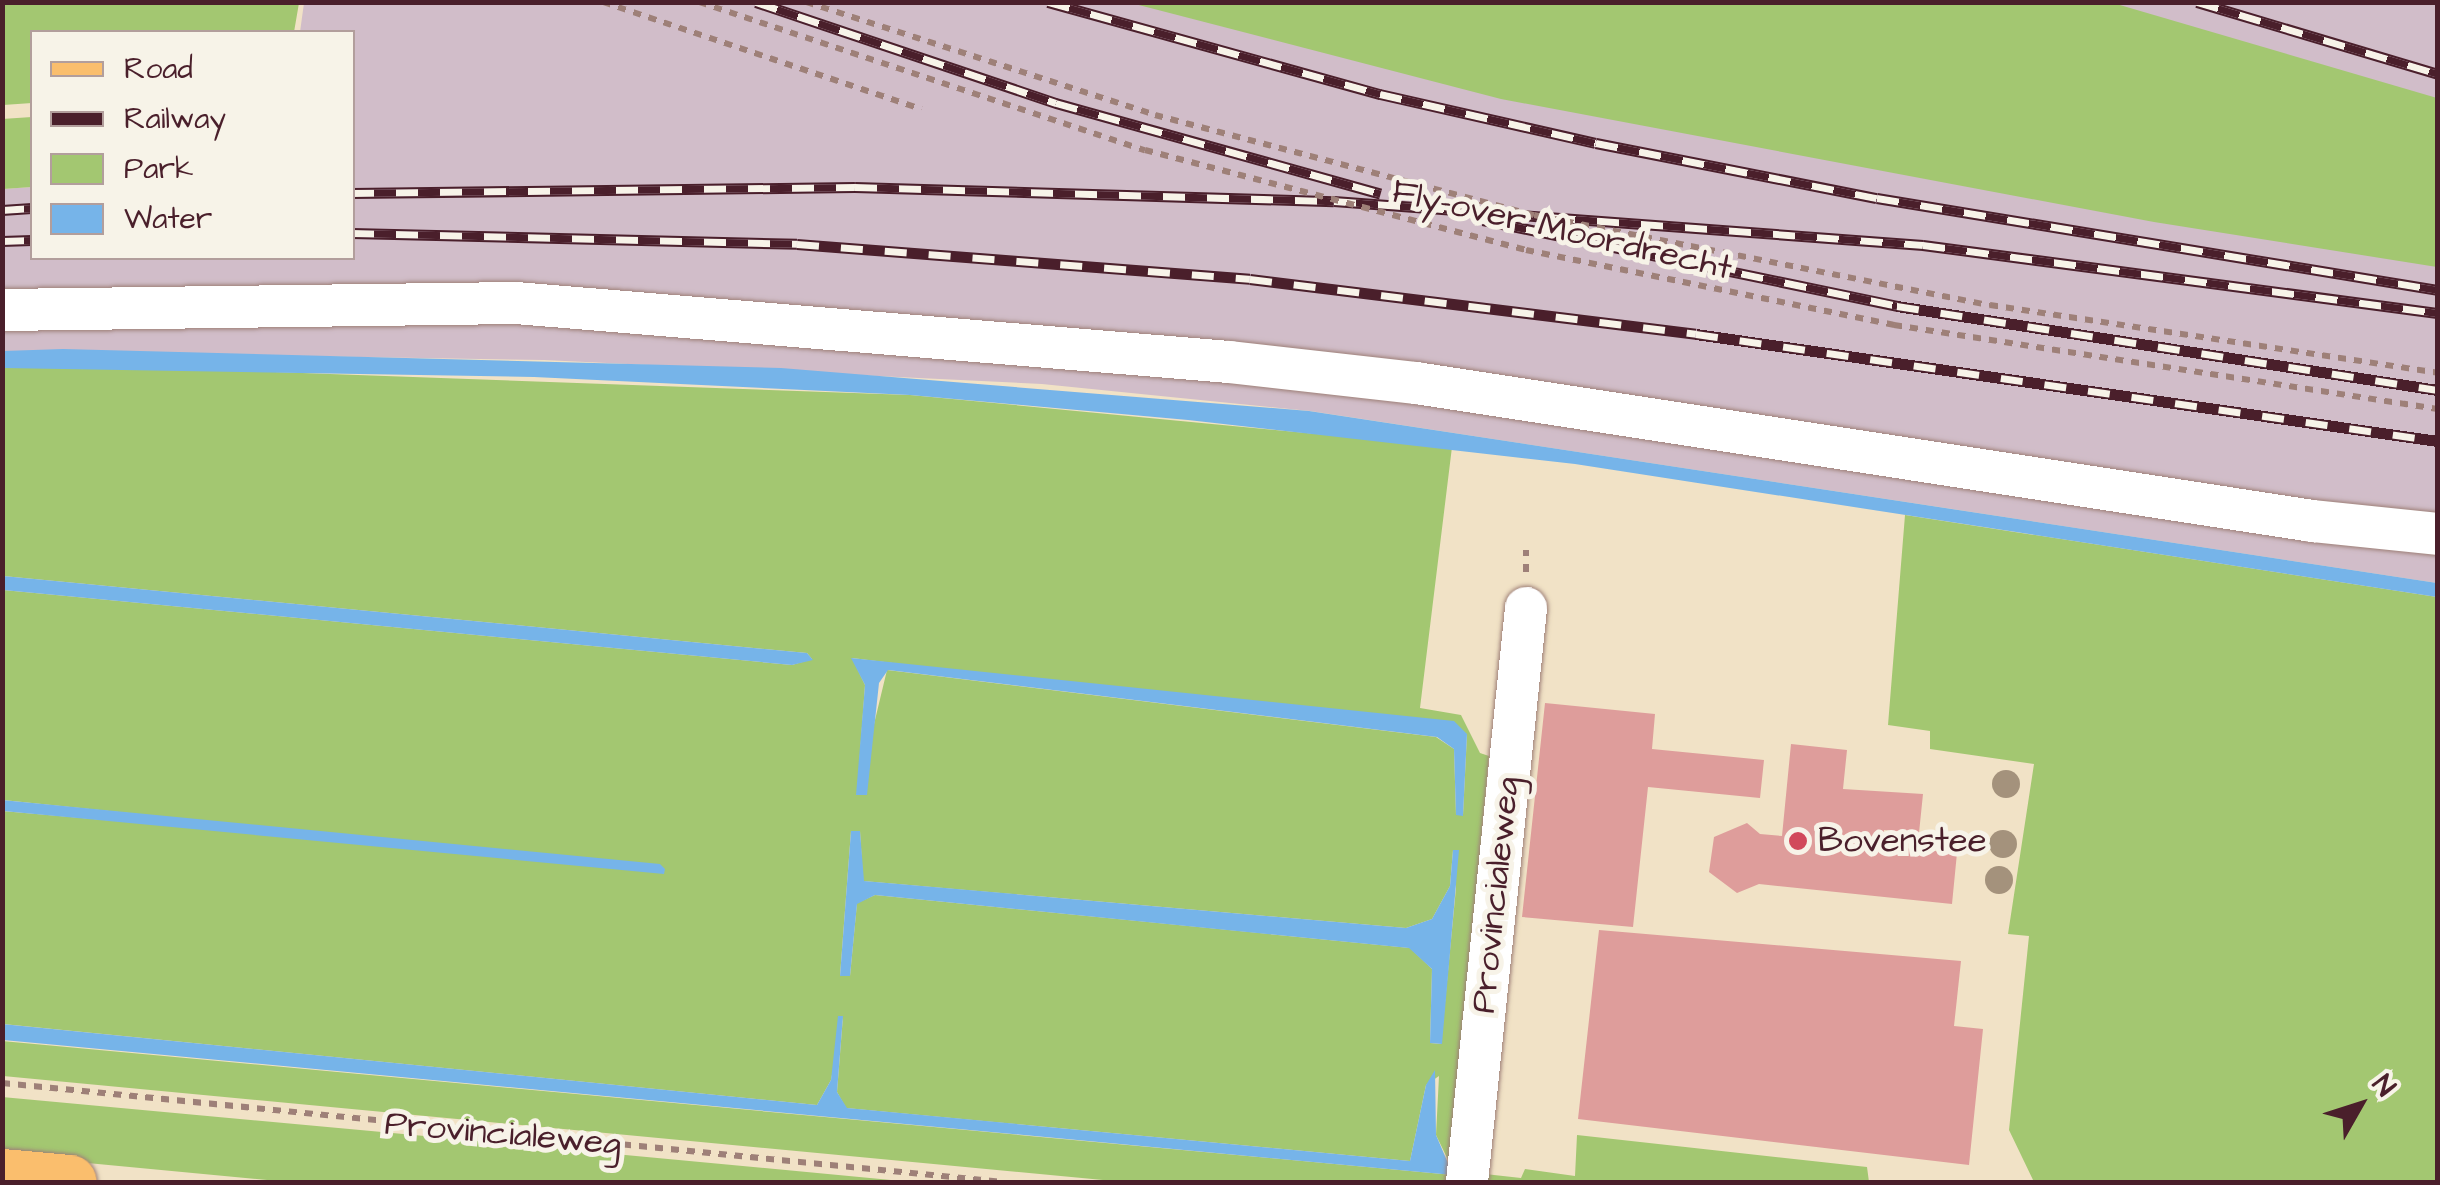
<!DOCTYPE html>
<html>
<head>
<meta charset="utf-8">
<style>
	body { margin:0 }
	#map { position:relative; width:2440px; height:1185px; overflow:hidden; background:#f1e2c6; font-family:"Architects Daughter",sans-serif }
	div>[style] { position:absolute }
	.industrial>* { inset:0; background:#d1bdc9 }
	.green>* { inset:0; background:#a3c771 }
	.water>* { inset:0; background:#76b4e9 }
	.building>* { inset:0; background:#de9d9b }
	.path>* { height:6px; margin-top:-3px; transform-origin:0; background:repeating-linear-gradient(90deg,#9e8078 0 8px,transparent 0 16px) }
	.roads { filter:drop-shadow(0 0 2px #9e8078) drop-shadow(0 0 2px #9e8078) }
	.minor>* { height:42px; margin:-21px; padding:0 21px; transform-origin:21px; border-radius:21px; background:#fff }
	.major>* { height:55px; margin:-27.5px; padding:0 27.5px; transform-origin:27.5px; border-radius:27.5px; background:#fabe6d }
	.rail>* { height:11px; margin-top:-5.5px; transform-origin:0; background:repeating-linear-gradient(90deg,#f7f3e8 0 22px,#4a1f2b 0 44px); box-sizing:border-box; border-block:2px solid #4a1f2b }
	.path-bridge>* { height:6px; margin-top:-3px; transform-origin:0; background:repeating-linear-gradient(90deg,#9e8078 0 8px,transparent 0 16px) }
	.trees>* { width:28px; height:28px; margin:-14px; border-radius:50%; background:#a4927c }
	.dots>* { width:28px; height:28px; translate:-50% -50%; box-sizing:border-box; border:5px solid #f7f3e8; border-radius:50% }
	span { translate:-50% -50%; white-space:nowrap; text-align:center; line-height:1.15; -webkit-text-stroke:10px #f7f3e8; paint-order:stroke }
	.street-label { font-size:35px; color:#4a1f2b }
	.poi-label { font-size:35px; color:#4a1f2b }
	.left { translate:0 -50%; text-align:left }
	.frame { position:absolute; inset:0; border:5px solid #4a1f2b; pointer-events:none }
	.legend { position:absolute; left:30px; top:30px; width:325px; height:230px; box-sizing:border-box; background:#f7f3e8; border:2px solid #b29e9c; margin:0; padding:12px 18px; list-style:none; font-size:30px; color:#4a1f2b }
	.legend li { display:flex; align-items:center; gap:20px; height:50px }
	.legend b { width:50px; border:2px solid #b29e9c }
	.north { position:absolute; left:2310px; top:1055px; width:100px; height:100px; -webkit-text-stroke:8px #f7f3e8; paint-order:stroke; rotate:51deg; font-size:28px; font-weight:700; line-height:40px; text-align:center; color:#4a1f2b }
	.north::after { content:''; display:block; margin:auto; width:35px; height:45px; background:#4a1f2b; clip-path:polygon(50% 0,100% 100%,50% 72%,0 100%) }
</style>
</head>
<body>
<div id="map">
	<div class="industrial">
		<i style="clip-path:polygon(304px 3px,2437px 3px,2437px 583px,1310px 411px,1042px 384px,544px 360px,3px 351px,3px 189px,32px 187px,32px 258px,352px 258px,352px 32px,300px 32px)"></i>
	</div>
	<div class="green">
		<i style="clip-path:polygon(3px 3px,299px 3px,294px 32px,32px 32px,32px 103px,3px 105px)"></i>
		<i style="clip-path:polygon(1131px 3px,2113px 3px,2437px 98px,2437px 267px,2154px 222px,1501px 99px)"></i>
		<i style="clip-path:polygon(32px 117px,32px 187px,3px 189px,2px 119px)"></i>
		<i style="clip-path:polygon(evenodd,139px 367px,910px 395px,1452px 447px,1420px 708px,1461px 715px,1480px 753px,1489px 756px,1451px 1166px,1436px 1135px,1439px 1076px,1426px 1085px,1410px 1161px,846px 1108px,837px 1092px,843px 1016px,831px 1080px,817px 1105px,3px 1024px,2px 811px,665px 869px,3px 800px,3px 590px,792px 665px,812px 659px,807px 653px,3px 576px,3px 368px,139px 367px,852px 658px,1467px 734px,1463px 815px,1456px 815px,1454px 749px,1436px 737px,887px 670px,857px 795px,865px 685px,852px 658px,139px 367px,851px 831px,860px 831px,863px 881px,1406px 928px,1432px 919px,1450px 886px,1453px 850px,1456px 888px,1441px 1044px,1430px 1043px,1432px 969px,1410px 948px,875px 895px,857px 903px,850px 976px,840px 976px,851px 831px)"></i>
		<i style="clip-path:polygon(1905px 515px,2437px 597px,2437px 1182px,2034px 1182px,2009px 1130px,2029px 936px,2008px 934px,2034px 764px,1930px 749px,1930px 731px,1888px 725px)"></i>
		<i style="clip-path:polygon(2px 1041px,1453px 1175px,1452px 1182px,1124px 1182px,3px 1076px)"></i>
		<i style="clip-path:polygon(2px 1097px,371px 1131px,912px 1182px,288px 1182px,3px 1155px)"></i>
		<i style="clip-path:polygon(1577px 1135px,1867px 1167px,1869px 1182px,1475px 1182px,1476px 1173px,1521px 1178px,1525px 1169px,1575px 1176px)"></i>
	</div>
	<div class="water">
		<i style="clip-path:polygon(63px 349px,781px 368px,1309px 411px,2437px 583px,2437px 597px,1575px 464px,1188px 420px,910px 395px,534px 377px,3px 368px,3px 351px)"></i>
		<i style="clip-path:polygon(3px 576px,807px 653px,813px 660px,792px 665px,3px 590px)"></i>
		<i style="clip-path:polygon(851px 658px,1454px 721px,1467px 734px,1463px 816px,1456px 815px,1454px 749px,1437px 737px,888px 670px,879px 683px,867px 795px,856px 795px,865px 685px)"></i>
		<i style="clip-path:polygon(2px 800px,660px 864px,665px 869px,664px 874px,3px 811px)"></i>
		<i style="clip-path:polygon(851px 831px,860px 831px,864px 881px,1406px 928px,1432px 919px,1450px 886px,1453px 850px,1459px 850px,1442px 1044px,1430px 1043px,1432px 969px,1409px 948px,875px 895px,857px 904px,850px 976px,840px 976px)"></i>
		<i style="clip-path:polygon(838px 1016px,843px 1016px,837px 1092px,847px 1108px,1410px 1161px,1426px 1085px,1435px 1070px,1436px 1135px,1453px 1175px,3px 1040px,2px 1024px,817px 1105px,831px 1080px)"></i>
	</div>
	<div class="building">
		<i style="clip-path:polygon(1545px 703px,1655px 714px,1652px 749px,1764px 760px,1760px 798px,1648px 787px,1633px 927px,1522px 917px)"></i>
		<i style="clip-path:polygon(1791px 744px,1847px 750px,1843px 789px,1923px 794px,1919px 833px,1884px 830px,1882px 846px,1957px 853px,1952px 904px,1759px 884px,1737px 893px,1709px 872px,1714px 837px,1747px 823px,1760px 834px,1782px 836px)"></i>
		<i style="clip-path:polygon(1599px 930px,1961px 961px,1954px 1026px,1983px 1029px,1969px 1165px,1578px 1119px)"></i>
	</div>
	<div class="path">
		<i style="left:603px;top:2px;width:336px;rotate:18.6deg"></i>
		<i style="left:1526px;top:572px;width:22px;rotate:-90deg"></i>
		<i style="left:2px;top:1083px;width:1006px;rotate:5.65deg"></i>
	</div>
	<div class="roads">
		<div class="minor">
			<i style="left:2px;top:310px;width:514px;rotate:-0.78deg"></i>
			<i style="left:516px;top:303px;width:715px;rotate:4.73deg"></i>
			<i style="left:1229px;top:362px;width:188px;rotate:6.4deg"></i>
			<i style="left:1416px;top:383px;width:908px;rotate:8.75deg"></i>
			<i style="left:2313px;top:521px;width:126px;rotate:5.9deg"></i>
			<i style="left:1467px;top:1182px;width:577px;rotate:-84.13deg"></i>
		</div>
		<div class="major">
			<i style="left:2px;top:1176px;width:67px;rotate:5.1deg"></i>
		</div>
	</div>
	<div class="rail">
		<i style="left:756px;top:2px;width:317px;rotate:18.6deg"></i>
		<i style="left:1056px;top:103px;width:337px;rotate:15.6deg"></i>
		<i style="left:1048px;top:2px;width:345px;rotate:15.5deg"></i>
		<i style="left:1380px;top:94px;width:221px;rotate:12.8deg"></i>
		<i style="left:1596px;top:143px;width:286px;rotate:11.1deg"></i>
		<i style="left:1877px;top:198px;width:568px;rotate:9.31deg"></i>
		<i style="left:2197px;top:2px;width:252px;rotate:16.6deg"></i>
		<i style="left:352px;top:193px;width:503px;rotate:-0.68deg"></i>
		<i style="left:855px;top:187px;width:479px;rotate:1.7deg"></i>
		<i style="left:1334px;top:201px;width:591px;rotate:4.27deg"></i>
		<i style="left:1923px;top:245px;width:519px;rotate:7.52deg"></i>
		<i style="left:2px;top:210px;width:30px;rotate:-4deg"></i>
		<i style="left:1483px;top:220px;width:423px;rotate:11.7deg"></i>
		<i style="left:1897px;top:306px;width:547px;rotate:8.83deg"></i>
		<i style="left:352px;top:233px;width:445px;rotate:1.4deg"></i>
		<i style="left:797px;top:244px;width:454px;rotate:4.4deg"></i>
		<i style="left:1250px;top:279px;width:449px;rotate:7deg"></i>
		<i style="left:1696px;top:334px;width:750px;rotate:8.21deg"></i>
		<i style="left:2px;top:241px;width:30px;rotate:-2deg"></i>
	</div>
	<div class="path-bridge">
		<i style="left:699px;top:2px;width:470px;rotate:18.4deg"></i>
		<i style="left:1145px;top:150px;width:394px;rotate:14.7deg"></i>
		<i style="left:1526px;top:250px;width:376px;rotate:11.5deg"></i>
		<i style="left:1894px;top:325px;width:550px;rotate:8.78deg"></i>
		<i style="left:806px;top:2px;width:367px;rotate:17.9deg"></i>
		<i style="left:1155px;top:115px;width:392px;rotate:14.8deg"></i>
		<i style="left:1534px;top:215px;width:465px;rotate:11.2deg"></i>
		<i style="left:1990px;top:305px;width:453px;rotate:8.6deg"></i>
	</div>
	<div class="trees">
		<i style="left:2006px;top:784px"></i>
		<i style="left:2003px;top:844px"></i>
		<i style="left:1999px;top:880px"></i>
	</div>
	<div class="dots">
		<i style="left:1798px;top:841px;background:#d1495b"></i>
	</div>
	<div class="street-label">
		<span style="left:1562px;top:230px;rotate:13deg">Fly-over Moordrecht</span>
		<span style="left:1496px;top:895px;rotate:-84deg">Provincialeweg</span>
		<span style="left:503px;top:1134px;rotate:5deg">Provincialeweg</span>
	</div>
	<div class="poi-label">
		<span class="left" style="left:1818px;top:841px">Bovenstee</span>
	</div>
	<div class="frame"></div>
	<ul class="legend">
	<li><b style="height:12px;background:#fabe6d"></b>Road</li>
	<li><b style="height:12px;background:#4a1f2b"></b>Railway</li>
	<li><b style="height:28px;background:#a3c771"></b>Park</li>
	<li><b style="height:28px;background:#76b4e9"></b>Water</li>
	</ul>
	<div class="north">N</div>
</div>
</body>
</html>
